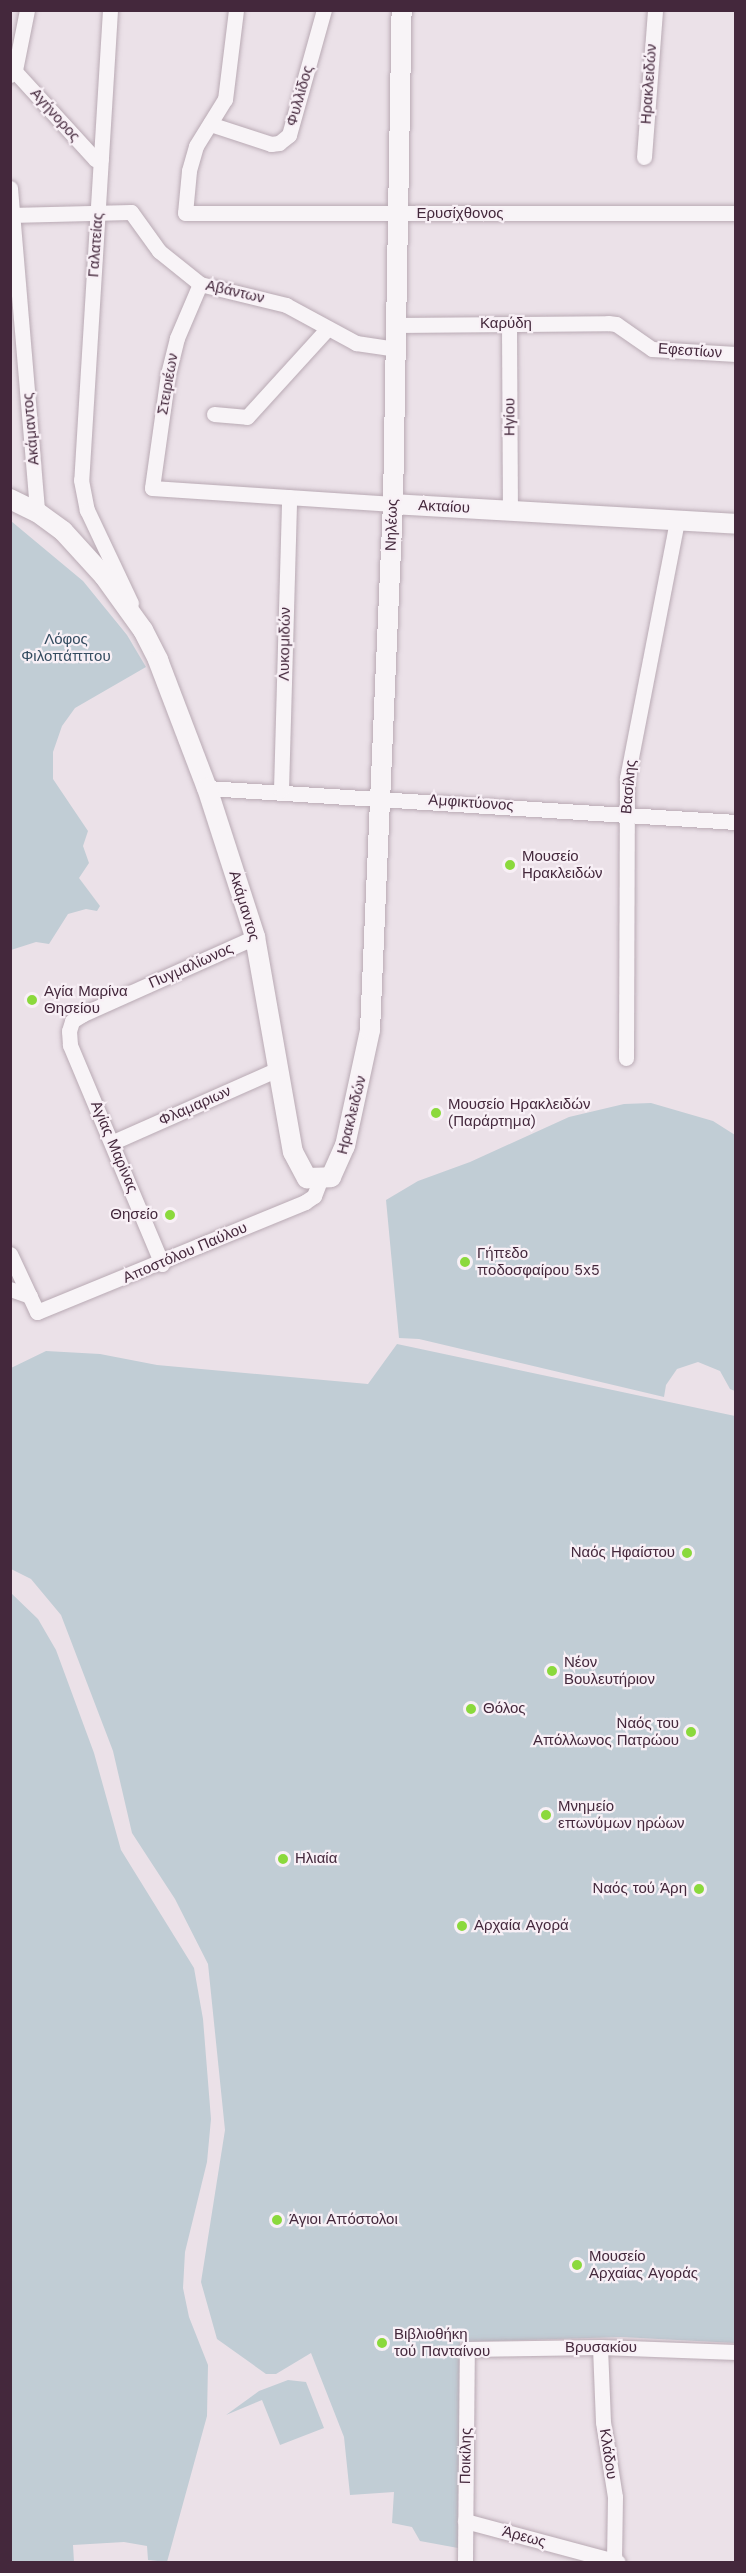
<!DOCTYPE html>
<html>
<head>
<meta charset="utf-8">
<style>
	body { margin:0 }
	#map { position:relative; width:746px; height:2573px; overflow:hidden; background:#ebe1e8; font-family:"Work Sans",sans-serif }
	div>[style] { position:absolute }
	.green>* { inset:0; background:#c1cdd5 }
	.roads { filter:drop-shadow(0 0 2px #b9aab4) drop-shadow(0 0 2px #b9aab4) }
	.minor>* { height:15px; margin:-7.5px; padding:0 7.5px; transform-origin:7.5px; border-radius:7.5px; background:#f8f4f7 }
	.tertiary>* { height:20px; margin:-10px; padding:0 10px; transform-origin:10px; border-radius:10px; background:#f8f4f7 }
	.dots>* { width:16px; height:16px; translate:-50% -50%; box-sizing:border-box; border:3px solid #f8f0f6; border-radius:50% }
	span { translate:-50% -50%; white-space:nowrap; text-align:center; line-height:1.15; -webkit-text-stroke:4.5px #f8f0f6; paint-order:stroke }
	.street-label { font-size:15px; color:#44283c }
	.park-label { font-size:15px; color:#344c60 }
	.poi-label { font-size:15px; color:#44283c }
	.left { translate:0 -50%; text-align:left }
	.right { translate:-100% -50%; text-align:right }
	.frame { position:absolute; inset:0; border:12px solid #44283c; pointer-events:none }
</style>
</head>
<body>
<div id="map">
	<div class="green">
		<i style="clip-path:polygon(11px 521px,83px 581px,127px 635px,146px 667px,75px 708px,62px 726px,53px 752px,53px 779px,88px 831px,83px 846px,89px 863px,79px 878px,100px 906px,97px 911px,86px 909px,68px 914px,49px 944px,36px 942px,11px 950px)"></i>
		<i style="clip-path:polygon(651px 1103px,713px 1121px,735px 1135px,735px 1391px,730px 1389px,720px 1371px,698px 1362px,677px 1369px,666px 1385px,664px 1397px,419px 1339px,399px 1338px,386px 1200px,418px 1181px,470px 1162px,569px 1117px,624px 1104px)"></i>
		<i style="clip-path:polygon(397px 1344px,735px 1416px,735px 2343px,621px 2337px,460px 2342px,458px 2548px,420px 2541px,412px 2527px,392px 2523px,394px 2492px,350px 2495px,344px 2437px,311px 2353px,276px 2374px,266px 2374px,217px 2339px,201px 2282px,225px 2130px,208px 1964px,175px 1899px,132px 1833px,113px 1751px,61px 1615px,31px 1579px,11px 1569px,11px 1368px,46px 1351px,100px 1354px,157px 1365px,368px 1384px)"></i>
		<i style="clip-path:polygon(11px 1593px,38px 1619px,56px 1650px,94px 1753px,121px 1850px,194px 1968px,203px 2019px,211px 2119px,207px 2162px,185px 2252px,183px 2288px,189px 2317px,208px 2365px,207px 2416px,167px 2562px,148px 2560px,147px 2546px,124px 2542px,73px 2545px,74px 2562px,11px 2562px)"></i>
		<i style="clip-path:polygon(288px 2380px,306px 2382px,324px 2428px,280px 2445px,262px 2400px,226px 2415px,259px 2391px)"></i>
	</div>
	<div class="roads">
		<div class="minor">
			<i style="left:110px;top:10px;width:471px;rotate:93.5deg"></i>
			<i style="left:81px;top:480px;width:31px;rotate:79deg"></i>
			<i style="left:87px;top:510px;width:103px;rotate:64.7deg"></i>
			<i style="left:236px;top:10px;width:90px;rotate:97deg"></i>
			<i style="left:225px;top:99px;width:55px;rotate:121.7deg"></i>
			<i style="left:196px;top:146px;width:26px;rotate:106deg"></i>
			<i style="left:189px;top:171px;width:42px;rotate:95.4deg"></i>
			<i style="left:185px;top:213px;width:551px"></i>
			<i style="left:10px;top:66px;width:126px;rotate:47.6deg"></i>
			<i style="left:95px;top:159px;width:6px"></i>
			<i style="left:10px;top:75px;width:7px;rotate:-45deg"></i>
			<i style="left:15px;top:70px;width:61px;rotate:-78.7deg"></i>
			<i style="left:210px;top:124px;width:64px;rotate:18.2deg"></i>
			<i style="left:271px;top:144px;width:8px;rotate:-7deg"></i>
			<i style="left:279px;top:143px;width:13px;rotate:-39deg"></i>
			<i style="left:289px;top:135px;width:130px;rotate:-74.4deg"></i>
			<i style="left:644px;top:157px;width:147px;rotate:-85.7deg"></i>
			<i style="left:10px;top:188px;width:325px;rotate:85.2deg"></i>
			<i style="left:10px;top:215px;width:121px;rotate:-1.4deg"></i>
			<i style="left:131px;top:212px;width:48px;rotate:54.3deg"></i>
			<i style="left:159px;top:251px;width:53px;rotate:38.8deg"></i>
			<i style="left:200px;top:284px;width:89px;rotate:13.7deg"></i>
			<i style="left:286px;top:305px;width:80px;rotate:28.5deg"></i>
			<i style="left:356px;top:343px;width:40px;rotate:8.5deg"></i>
			<i style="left:200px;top:284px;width:59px;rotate:113.1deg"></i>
			<i style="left:177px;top:338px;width:37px;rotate:104deg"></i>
			<i style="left:168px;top:374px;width:115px;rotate:98deg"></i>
			<i style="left:152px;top:488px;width:242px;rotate:3.8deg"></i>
			<i style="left:509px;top:324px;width:187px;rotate:89.7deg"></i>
			<i style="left:396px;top:325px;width:212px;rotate:-0.5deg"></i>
			<i style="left:608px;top:323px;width:8px;rotate:7deg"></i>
			<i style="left:616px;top:324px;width:44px;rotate:34.8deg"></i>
			<i style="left:652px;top:349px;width:84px;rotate:3.4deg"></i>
			<i style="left:214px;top:414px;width:33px;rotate:5deg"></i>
			<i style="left:247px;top:417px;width:120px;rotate:-47.7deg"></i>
			<i style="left:207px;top:788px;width:530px;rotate:3.68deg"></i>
			<i style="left:281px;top:790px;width:293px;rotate:-88.4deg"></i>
			<i style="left:626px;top:1058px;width:280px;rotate:-89.8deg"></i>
			<i style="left:627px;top:778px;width:263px;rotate:-79deg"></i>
			<i style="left:113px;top:1142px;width:180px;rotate:-23.9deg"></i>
			<i style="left:10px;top:1254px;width:64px;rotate:65deg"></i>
			<i style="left:37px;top:1312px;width:290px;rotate:-22.3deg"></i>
			<i style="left:305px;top:1202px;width:11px;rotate:-34deg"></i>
			<i style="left:314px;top:1196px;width:17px;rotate:-69deg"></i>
			<i style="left:162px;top:1264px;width:238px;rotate:-112.8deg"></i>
			<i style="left:70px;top:1045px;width:14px;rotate:-94deg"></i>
			<i style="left:69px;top:1031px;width:10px;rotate:-73deg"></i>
			<i style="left:72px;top:1021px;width:13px;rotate:-32deg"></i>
			<i style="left:83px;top:1014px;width:188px;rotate:-24.1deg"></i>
			<i style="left:10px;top:1289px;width:21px;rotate:19deg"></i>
			<i style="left:600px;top:2347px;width:75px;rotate:87.7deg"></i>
			<i style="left:603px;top:2422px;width:76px;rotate:80.9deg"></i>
			<i style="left:615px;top:2497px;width:64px;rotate:90.9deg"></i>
			<i style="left:465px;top:2521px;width:158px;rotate:15deg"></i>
			<i style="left:465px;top:2562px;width:213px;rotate:-89.5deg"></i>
			<i style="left:467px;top:2349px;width:133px;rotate:-0.9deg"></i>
			<i style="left:600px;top:2347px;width:136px;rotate:2.1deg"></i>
		</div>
		<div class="tertiary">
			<i style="left:10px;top:499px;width:30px;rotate:26deg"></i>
			<i style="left:37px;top:512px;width:32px;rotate:36deg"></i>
			<i style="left:63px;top:531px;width:61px;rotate:47.7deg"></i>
			<i style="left:104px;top:576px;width:67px;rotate:54.2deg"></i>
			<i style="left:143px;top:630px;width:34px;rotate:63deg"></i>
			<i style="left:158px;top:660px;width:137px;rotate:69.1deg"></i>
			<i style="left:207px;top:788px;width:157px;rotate:72.1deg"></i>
			<i style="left:255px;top:937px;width:218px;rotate:80deg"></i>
			<i style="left:293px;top:1152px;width:30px;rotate:62deg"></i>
			<i style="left:307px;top:1178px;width:24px;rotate:-2deg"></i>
			<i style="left:331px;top:1177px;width:34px;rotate:-66deg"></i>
			<i style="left:345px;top:1146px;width:119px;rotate:-77.8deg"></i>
			<i style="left:370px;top:1030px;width:527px;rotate:-87.5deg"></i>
			<i style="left:393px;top:504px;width:494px;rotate:-89deg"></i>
			<i style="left:393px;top:504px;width:344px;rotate:3.3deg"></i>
		</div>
	</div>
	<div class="dots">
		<i style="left:510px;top:865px;background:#8bd93c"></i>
		<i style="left:32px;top:1000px;background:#8bd93c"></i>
		<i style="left:436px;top:1113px;background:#8bd93c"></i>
		<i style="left:170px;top:1215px;background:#8bd93c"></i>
		<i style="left:465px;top:1262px;background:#8bd93c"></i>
		<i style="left:687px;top:1553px;background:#8bd93c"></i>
		<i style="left:552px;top:1671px;background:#8bd93c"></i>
		<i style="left:471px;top:1709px;background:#8bd93c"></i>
		<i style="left:691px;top:1732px;background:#8bd93c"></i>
		<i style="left:546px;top:1815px;background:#8bd93c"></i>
		<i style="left:283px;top:1859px;background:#8bd93c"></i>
		<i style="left:699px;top:1889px;background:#8bd93c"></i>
		<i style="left:462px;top:1926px;background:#8bd93c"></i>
		<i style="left:277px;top:2220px;background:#8bd93c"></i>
		<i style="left:577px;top:2265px;background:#8bd93c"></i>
		<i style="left:382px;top:2343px;background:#8bd93c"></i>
	</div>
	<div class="street-label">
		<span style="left:649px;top:84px;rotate:-86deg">Ηρακλειδών</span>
		<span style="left:300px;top:96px;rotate:-74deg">Φυλλίδος</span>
		<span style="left:55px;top:115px;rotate:48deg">Αγήνορος</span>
		<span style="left:460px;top:214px">Ερυσίχθονος</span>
		<span style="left:96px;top:245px;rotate:-86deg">Γαλατείας</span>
		<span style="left:235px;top:292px;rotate:13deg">Αβάντων</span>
		<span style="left:506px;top:324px">Καρύδη</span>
		<span style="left:690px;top:351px;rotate:4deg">Εφεστίων</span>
		<span style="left:168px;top:384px;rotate:-80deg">Στειριέων</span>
		<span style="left:510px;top:417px;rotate:-90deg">Ηγίου</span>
		<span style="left:31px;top:429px;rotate:-95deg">Ακάμαντος</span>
		<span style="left:444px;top:507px;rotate:3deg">Ακταίου</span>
		<span style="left:392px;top:525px;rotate:-88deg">Νηλέως</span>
		<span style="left:285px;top:644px;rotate:-89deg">Λυκομιδών</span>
		<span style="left:629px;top:787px;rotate:-85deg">Βασίλης</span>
		<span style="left:471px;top:803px;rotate:4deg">Αμφικτύονος</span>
		<span style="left:244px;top:906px;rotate:73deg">Ακάμαντος</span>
		<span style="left:191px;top:966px;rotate:-24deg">Πυγμαλίωνος</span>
		<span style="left:195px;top:1106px;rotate:-24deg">Φλαμαριων</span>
		<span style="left:352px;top:1115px;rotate:-76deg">Ηρακλειδών</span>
		<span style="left:114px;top:1147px;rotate:67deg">Αγίας Μαρίνας</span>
		<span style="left:185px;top:1253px;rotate:-23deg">Αποστόλου Παύλου</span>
		<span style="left:601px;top:2348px">Βρυσακίου</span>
		<span style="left:608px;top:2454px;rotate:81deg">Κλάδου</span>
		<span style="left:466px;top:2456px;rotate:-89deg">Ποικίλης</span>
		<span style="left:524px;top:2537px;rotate:15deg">Άρεως</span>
	</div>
	<div class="park-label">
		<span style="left:66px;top:648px">Λόφος<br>Φιλοπάππου</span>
	</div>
	<div class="poi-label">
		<span class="left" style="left:522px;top:865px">Μουσείο<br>Ηρακλειδών</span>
		<span class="left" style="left:44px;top:1000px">Αγία Μαρίνα<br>Θησείου</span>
		<span class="left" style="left:448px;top:1113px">Μουσείο Ηρακλειδών<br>(Παράρτημα)</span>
		<span class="right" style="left:158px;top:1215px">Θησείο</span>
		<span class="left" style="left:477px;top:1262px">Γήπεδο<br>ποδοσφαίρου 5x5</span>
		<span class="right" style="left:675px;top:1553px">Ναός Ηφαίστου</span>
		<span class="left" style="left:564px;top:1671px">Νέον<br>Βουλευτήριον</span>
		<span class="left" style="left:483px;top:1709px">Θόλος</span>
		<span class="right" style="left:679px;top:1732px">Ναός του<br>Απόλλωνος Πατρώου</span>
		<span class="left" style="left:558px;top:1815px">Μνημείο<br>επωνύμων ηρώων</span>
		<span class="left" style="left:295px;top:1859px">Ηλιαία</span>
		<span class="right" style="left:687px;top:1889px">Ναός τού Άρη</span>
		<span class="left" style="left:474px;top:1926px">Αρχαία Αγορά</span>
		<span class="left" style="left:289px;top:2220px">Άγιοι Απόστολοι</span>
		<span class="left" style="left:589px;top:2265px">Μουσείο<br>Αρχαίας Αγοράς</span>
		<span class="left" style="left:394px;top:2343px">Βιβλιοθήκη<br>τού Πανταίνου</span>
	</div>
	<div class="frame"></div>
</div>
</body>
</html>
